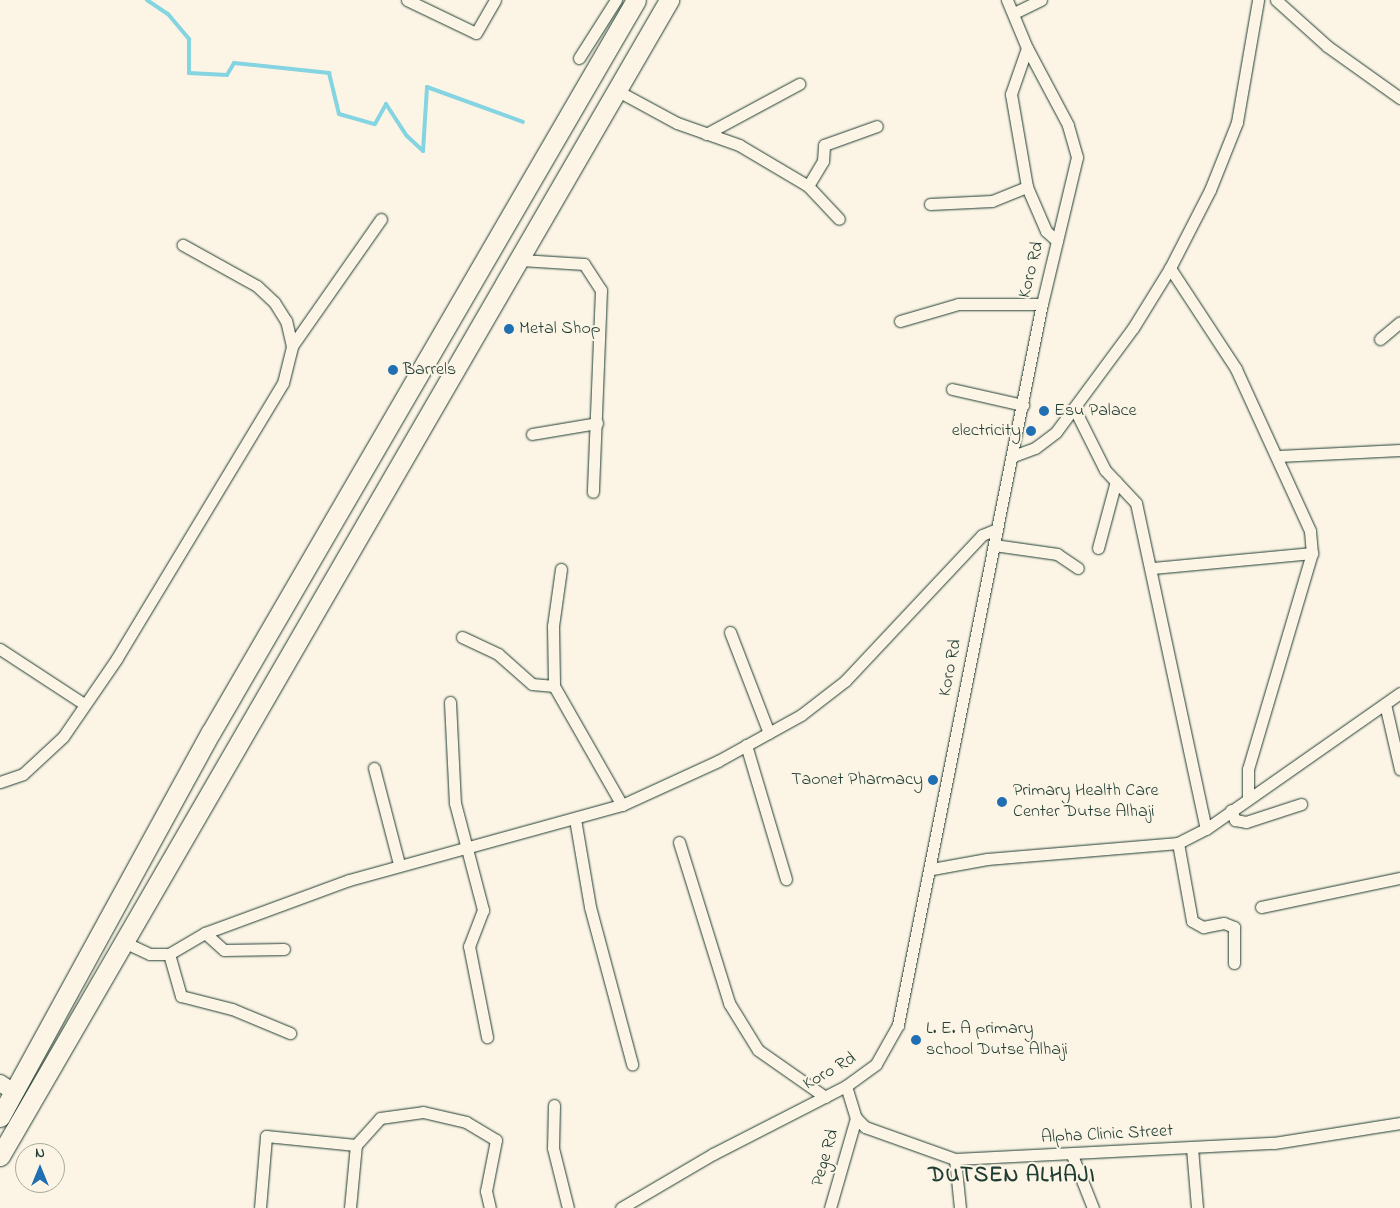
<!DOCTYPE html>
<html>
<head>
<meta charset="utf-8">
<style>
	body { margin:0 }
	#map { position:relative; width:1400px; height:1208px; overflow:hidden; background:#fcf5e5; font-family:"Indie Flower",sans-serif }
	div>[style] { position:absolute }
	.stream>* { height:4px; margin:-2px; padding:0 2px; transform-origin:2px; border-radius:2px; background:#85d4e1 }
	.roads { filter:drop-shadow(0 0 1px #1f3d34) drop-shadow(0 0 1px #1f3d34) }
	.street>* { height:11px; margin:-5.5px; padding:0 5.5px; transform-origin:5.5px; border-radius:5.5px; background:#fcf5e5 }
	.secondary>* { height:16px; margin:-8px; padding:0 8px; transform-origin:8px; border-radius:8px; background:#fcf5e5 }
	.primary>* { height:19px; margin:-9.5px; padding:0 9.5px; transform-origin:9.5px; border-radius:9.5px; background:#fcf5e5 }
	.dots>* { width:14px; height:14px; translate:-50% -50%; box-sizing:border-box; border:2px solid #fcf5e5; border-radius:50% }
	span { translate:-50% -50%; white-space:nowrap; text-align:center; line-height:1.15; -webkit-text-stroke:4px #fcf5e5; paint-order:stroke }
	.street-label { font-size:18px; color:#1f3d34 }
	.poi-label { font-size:18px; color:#1f3d34 }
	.left { translate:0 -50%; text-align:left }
	.right { translate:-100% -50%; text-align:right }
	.district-label { font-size:22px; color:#1f3d34; font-weight:700; letter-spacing:1px }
	.north { position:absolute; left:15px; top:1143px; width:50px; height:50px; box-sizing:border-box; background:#fcf5e5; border:1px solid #a4ab9e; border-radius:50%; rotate:0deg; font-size:14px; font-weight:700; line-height:20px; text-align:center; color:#1f3d34 }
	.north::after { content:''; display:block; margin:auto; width:18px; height:22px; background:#1f6fb2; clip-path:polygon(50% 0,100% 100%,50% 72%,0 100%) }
</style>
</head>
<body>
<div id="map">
	<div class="stream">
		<i style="left:147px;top:0;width:25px;rotate:34deg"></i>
		<i style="left:168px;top:14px;width:33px;rotate:50deg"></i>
		<i style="left:189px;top:39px;width:34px;rotate:90deg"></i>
		<i style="left:189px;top:73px;width:38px;rotate:3deg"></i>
		<i style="left:227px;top:75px;width:14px;rotate:-60deg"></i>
		<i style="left:234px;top:63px;width:96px;rotate:6deg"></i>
		<i style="left:329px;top:73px;width:42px;rotate:76.3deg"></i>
		<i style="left:339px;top:114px;width:37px;rotate:16deg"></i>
		<i style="left:375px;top:124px;width:23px;rotate:-61deg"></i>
		<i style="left:386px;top:104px;width:38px;rotate:57deg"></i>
		<i style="left:407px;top:136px;width:22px;rotate:43deg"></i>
		<i style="left:423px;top:151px;width:64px;rotate:-86.4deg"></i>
		<i style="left:427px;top:87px;width:102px;rotate:20deg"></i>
	</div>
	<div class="roads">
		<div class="street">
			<i style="left:407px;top:0;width:76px;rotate:25.6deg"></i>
			<i style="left:476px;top:33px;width:38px;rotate:-60deg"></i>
			<i style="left:1276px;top:0;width:69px;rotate:42deg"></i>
			<i style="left:1327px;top:46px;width:90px;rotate:35.5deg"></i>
			<i style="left:1014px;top:13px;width:30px;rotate:-26deg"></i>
			<i style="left:1027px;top:48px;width:49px;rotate:109.2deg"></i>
			<i style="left:1011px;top:94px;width:94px;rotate:80.2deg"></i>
			<i style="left:579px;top:58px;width:69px;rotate:-57.5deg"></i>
			<i style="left:616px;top:90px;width:69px;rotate:28.4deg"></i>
			<i style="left:677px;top:123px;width:66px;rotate:19.5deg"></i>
			<i style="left:739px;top:145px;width:80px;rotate:30.7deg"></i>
			<i style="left:808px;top:186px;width:45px;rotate:46.8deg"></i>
			<i style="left:706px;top:134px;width:106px;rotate:-28.3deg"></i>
			<i style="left:808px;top:186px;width:29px;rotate:-59deg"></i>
			<i style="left:823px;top:161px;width:16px;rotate:-86deg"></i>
			<i style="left:824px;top:145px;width:56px;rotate:-19.7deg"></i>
			<i style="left:930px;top:204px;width:62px;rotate:-2.8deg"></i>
			<i style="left:992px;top:201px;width:38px;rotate:-22deg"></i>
			<i style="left:1027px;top:187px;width:48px;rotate:66.6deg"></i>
			<i style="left:1046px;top:231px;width:15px;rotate:42deg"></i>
			<i style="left:521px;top:260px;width:63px;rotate:3.6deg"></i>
			<i style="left:584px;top:264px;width:31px;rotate:57deg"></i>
			<i style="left:601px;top:290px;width:202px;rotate:92.3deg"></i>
			<i style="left:1170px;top:268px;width:121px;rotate:56.8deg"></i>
			<i style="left:1236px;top:369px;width:178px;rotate:65.4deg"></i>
			<i style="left:1310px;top:531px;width:22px;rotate:85deg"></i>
			<i style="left:1312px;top:553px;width:225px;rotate:106.5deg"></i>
			<i style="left:1248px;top:769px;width:28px;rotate:90deg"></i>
			<i style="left:900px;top:321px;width:60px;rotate:-16.3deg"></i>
			<i style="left:958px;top:304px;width:84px"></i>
			<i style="left:1380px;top:339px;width:26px;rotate:-40deg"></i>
			<i style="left:292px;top:346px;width:155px;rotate:-55deg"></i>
			<i style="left:952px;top:389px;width:73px;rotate:12.7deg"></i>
			<i style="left:1074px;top:408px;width:69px;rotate:63.4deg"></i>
			<i style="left:1105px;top:470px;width:45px;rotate:46.8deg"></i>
			<i style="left:1136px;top:503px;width:333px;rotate:77.9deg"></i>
			<i style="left:532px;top:434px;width:66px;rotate:-9.6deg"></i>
			<i style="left:1013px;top:456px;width:23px;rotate:-20deg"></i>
			<i style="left:1035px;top:448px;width:26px;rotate:-37deg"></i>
			<i style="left:1056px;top:432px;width:129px;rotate:-53.5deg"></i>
			<i style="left:1133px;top:328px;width:70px;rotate:-58.3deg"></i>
			<i style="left:1170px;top:268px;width:88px;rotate:-62.9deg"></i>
			<i style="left:1210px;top:190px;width:73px;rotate:-68.3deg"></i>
			<i style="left:1237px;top:122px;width:124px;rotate:-80.2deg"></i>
			<i style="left:1279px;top:456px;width:121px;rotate:-2.8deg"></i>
			<i style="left:994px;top:545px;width:64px;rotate:8.1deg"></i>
			<i style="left:1057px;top:554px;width:25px;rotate:34deg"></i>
			<i style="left:1098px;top:548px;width:69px;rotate:-75deg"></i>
			<i style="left:1153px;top:568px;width:160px;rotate:-5.4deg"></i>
			<i style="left:561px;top:569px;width:58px;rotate:98deg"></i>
			<i style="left:553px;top:626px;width:60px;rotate:89deg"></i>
			<i style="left:554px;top:686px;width:137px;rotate:60.3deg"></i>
			<i style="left:730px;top:632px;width:108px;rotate:68.9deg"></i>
			<i style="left:462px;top:637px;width:40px;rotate:25deg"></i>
			<i style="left:498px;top:654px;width:45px;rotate:41.4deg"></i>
			<i style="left:532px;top:684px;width:22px;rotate:5deg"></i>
			<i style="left:0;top:649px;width:100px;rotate:33.2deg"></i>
			<i style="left:450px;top:702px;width:101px;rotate:87.2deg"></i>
			<i style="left:455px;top:803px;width:111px;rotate:75.3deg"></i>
			<i style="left:483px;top:910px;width:39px;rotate:111deg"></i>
			<i style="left:469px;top:946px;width:93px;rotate:78.8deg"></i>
			<i style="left:1385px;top:704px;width:67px;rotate:77deg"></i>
			<i style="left:746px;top:745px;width:140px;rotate:73.4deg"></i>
			<i style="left:374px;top:768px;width:99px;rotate:75.4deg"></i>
			<i style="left:0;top:782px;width:24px;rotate:-19deg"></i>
			<i style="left:23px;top:774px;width:54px;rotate:-42.8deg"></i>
			<i style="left:63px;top:737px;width:96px;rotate:-55.6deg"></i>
			<i style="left:117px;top:658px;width:321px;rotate:-58.9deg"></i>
			<i style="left:283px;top:383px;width:38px;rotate:-76deg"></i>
			<i style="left:292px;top:346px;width:26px;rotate:-103deg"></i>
			<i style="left:286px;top:321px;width:22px;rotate:-122deg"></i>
			<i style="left:274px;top:302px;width:23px;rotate:-137deg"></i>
			<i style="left:257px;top:286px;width:85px;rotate:-151deg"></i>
			<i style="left:1231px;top:810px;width:11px;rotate:68deg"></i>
			<i style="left:1235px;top:820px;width:11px;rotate:10deg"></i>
			<i style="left:1246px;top:822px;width:58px;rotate:-18.1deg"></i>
			<i style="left:575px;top:819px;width:89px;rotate:80.3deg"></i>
			<i style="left:590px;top:907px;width:163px;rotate:75deg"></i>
			<i style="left:679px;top:842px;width:169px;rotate:72.7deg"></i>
			<i style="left:729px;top:1003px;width:55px;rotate:58.3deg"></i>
			<i style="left:758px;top:1050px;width:82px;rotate:35deg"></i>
			<i style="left:1178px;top:843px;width:79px;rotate:79.8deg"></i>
			<i style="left:1192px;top:921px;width:13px;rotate:29deg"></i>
			<i style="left:1203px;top:927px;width:21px;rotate:-11deg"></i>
			<i style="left:1224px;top:923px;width:11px;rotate:22deg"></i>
			<i style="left:1234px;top:927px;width:36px;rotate:90deg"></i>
			<i style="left:932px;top:869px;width:56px;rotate:-10.3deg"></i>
			<i style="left:987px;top:859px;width:192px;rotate:-4.8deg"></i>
			<i style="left:1178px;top:843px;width:31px;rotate:-27deg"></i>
			<i style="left:1206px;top:829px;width:237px;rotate:-35deg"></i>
			<i style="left:1261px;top:907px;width:142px;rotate:-11.8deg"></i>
			<i style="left:205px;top:933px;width:25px;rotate:42deg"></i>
			<i style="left:224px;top:950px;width:60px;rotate:-1deg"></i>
			<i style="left:126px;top:943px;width:26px;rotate:25deg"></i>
			<i style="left:150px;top:954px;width:19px"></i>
			<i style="left:169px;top:954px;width:42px;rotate:-30.3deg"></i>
			<i style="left:205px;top:933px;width:153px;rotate:-20.2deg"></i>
			<i style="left:349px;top:880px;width:283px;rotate:-15.4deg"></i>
			<i style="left:622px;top:805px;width:106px;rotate:-24.6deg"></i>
			<i style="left:718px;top:761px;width:95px;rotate:-29deg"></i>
			<i style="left:801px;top:715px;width:56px;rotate:-37.7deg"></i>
			<i style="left:845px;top:681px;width:200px;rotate:-46.8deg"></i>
			<i style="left:982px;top:535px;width:16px;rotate:-22deg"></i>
			<i style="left:169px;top:954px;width:44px;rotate:74.1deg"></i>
			<i style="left:181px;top:996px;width:53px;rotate:14.3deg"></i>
			<i style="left:232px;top:1009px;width:63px;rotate:22.5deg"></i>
			<i style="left:846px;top:1086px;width:34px;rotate:73deg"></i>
			<i style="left:856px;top:1118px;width:13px;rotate:45deg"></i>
			<i style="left:865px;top:1127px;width:96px;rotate:19.6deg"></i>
			<i style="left:955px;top:1159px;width:319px;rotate:-2.9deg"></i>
			<i style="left:1274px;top:1143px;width:128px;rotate:-9deg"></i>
			<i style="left:554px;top:1105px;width:43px;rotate:91.3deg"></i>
			<i style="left:553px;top:1148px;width:62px;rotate:76deg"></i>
			<i style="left:1192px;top:1148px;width:60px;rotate:85.2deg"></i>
			<i style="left:1072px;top:1155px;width:57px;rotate:68.4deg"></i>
			<i style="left:955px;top:1159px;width:49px;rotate:84.2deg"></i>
			<i style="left:260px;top:1208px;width:72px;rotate:-85.2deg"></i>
			<i style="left:266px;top:1136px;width:90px;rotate:5.7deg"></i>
			<i style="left:356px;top:1145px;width:36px;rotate:-48deg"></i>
			<i style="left:380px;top:1118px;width:43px;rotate:-7.9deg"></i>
			<i style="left:423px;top:1112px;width:44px;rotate:13.1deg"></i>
			<i style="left:466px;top:1122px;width:35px;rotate:31deg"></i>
			<i style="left:496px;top:1140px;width:52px;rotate:101.1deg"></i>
			<i style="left:486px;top:1191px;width:17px;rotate:77deg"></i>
			<i style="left:350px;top:1208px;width:63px;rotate:-84.6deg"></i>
			<i style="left:621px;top:1208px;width:107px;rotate:-30.4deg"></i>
			<i style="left:713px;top:1154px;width:149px;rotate:-27.1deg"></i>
			<i style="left:846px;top:1086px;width:37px;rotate:-36deg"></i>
			<i style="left:876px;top:1064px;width:45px;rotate:-60.6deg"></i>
			<i style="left:898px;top:1025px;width:735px;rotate:-78.71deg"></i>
			<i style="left:1042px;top:304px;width:151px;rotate:-76.6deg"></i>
			<i style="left:1077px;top:157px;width:33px;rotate:-106deg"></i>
			<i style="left:1068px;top:125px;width:87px;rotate:-118deg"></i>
			<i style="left:1027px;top:48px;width:52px;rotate:-112.6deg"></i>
			<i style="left:830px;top:1208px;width:94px;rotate:-73.9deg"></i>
		</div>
		<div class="secondary">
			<i style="left:0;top:1083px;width:17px;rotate:33deg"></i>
		</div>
		<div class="primary">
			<i style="left:0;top:1117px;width:439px;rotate:-61.3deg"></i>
			<i style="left:211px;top:732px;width:846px;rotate:-59.86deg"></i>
			<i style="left:0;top:1156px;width:1336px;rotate:-59.94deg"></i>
		</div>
	</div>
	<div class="dots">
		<i style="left:509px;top:329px;background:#1f6fb2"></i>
		<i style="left:393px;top:370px;background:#1f6fb2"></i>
		<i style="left:1044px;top:411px;background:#1f6fb2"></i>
		<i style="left:1031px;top:431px;background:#1f6fb2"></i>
		<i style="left:933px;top:780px;background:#1f6fb2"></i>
		<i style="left:1002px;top:802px;background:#1f6fb2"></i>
		<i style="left:916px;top:1040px;background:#1f6fb2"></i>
	</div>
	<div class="street-label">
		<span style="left:1032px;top:270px;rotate:-76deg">Koro Rd</span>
		<span style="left:951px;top:668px;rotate:-79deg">Koro Rd</span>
		<span style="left:830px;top:1072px;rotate:-30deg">Koro Rd</span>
		<span style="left:1107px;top:1135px;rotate:-3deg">Alpha Clinic Street</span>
		<span style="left:826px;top:1158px;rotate:-74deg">Pege Rd</span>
	</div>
	<div class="poi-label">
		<span class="left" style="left:519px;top:329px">Metal Shop</span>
		<span class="left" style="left:403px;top:370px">Barrels</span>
		<span class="left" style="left:1054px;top:411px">Esu Palace</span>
		<span class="right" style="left:1021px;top:431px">electricity</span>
		<span class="right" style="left:923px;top:780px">Taonet Pharmacy</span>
		<span class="left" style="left:1013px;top:802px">Primary Health Care<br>Center Dutse Alhaji</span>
		<span class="left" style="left:926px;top:1040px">L. E. A primary<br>school Dutse Alhaji</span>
	</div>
	<div class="district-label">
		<span style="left:1012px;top:1177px">DUTSEN ALHAJI</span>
	</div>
	<div class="north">N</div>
</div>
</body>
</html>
